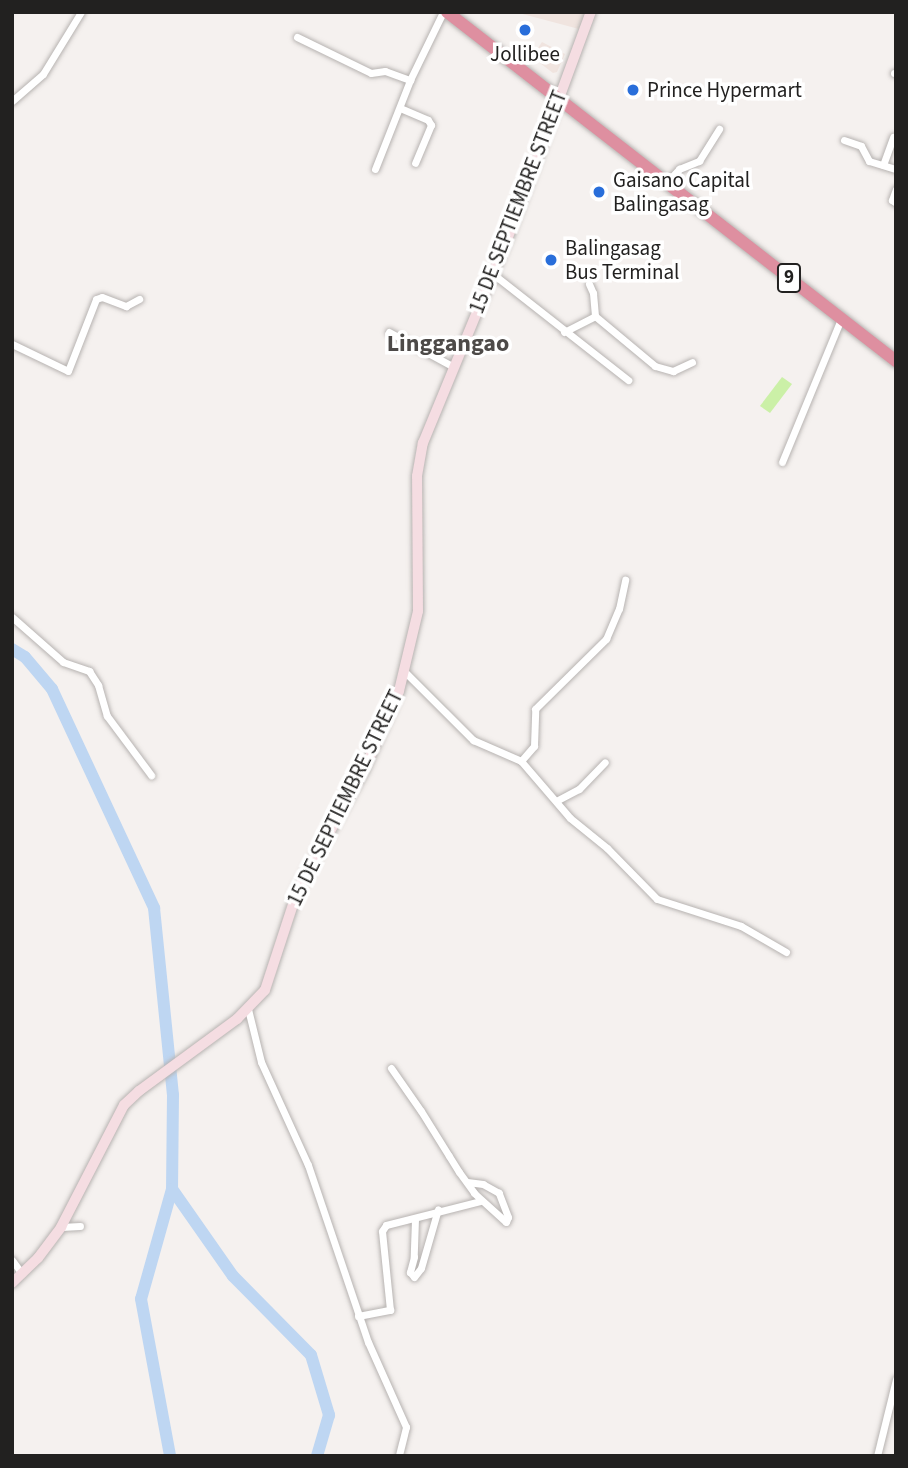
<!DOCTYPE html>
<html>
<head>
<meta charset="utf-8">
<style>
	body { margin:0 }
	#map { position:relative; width:908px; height:1468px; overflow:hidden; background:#f5f1ef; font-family:"Source Sans 3",sans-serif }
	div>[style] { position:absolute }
	.built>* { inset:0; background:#f0e4df }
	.green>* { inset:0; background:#cbf0a7 }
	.river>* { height:12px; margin:-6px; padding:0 6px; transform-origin:6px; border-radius:6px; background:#bed6f2 }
	.roads { filter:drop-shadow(0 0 2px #b7b3b1) drop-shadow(0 0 2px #b7b3b1) }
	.street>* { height:7px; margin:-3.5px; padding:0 3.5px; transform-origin:3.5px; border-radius:3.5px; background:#fff }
	.secondary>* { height:10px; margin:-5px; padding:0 5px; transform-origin:5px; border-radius:5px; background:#f5dde2 }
	.highway>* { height:12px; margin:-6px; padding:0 6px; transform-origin:6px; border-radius:6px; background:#de8fa0 }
	.dots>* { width:19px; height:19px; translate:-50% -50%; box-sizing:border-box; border:4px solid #fff; border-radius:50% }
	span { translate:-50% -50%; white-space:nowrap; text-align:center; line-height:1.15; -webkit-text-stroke:7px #fff; paint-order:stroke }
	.shield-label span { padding:2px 5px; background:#fff; border:2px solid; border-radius:5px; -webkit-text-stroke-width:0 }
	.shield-label { font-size:19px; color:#222120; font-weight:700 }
	.poi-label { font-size:21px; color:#222120 }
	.left { translate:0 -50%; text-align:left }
	.street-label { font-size:21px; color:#222120 }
	.quarter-label { font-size:24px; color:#4d4a48; font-weight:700 }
	.frame { position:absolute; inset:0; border:14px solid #222120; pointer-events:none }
</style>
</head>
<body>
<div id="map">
	<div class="built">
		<i style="clip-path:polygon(515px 12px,586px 12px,579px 29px)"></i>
		<i style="clip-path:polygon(542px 42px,565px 54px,557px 72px,553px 73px,532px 57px)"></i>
	</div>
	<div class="green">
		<i style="clip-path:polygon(782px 377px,792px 384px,770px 413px,760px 406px)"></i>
	</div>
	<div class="river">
		<i style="left:12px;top:649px;width:15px;rotate:32deg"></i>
		<i style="left:25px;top:657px;width:42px;rotate:49.8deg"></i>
		<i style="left:52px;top:689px;width:242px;rotate:65deg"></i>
		<i style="left:154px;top:908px;width:188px;rotate:84.2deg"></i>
		<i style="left:173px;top:1095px;width:94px;rotate:90.6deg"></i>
		<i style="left:172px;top:1189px;width:114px;rotate:105.7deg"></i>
		<i style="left:141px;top:1299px;width:160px;rotate:79.5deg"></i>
		<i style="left:172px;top:1189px;width:106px;rotate:55deg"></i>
		<i style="left:233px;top:1276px;width:111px;rotate:45.4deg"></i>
		<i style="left:311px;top:1355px;width:63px;rotate:73.3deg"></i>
		<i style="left:329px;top:1415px;width:43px;rotate:106.3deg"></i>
	</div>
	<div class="roads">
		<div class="street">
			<i style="left:297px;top:37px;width:82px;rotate:25.9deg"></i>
			<i style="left:371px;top:73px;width:14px;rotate:-8deg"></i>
			<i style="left:385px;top:71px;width:27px;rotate:20deg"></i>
			<i style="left:894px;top:73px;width:2px"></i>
			<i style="left:12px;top:101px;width:41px;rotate:-41.1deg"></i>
			<i style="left:43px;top:74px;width:73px;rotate:-58.5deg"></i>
			<i style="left:400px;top:108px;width:30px;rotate:23deg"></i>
			<i style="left:428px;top:120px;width:6px;rotate:59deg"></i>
			<i style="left:431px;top:125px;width:41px;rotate:112.8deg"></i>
			<i style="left:844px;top:140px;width:18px;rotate:19deg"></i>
			<i style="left:861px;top:146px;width:17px;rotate:62deg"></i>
			<i style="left:869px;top:161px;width:28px;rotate:17deg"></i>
			<i style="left:883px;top:165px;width:30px;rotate:-70deg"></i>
			<i style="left:375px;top:169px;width:96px;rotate:-68.5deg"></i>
			<i style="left:410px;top:80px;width:76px;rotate:-64.1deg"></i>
			<i style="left:667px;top:182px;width:18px;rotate:-47deg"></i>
			<i style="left:679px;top:169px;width:22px;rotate:-22deg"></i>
			<i style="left:699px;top:161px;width:38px;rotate:-58deg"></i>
			<i style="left:896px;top:189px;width:12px;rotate:110deg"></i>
			<i style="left:892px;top:200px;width:5px;rotate:37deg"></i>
			<i style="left:493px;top:274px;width:172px;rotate:38.1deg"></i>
			<i style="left:589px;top:284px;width:10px;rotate:66deg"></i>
			<i style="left:593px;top:293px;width:23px;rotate:85deg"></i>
			<i style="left:595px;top:316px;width:78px;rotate:39.8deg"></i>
			<i style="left:655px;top:366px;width:19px;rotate:16deg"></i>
			<i style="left:673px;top:371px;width:21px;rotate:-25deg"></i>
			<i style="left:389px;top:332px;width:74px;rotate:28.3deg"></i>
			<i style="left:564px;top:332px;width:35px;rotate:-27deg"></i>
			<i style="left:12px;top:344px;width:62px;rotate:25.7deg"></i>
			<i style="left:68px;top:371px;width:77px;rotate:-68.7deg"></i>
			<i style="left:96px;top:299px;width:6px;rotate:-18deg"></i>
			<i style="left:102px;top:297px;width:26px;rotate:21deg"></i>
			<i style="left:126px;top:306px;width:15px;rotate:-28deg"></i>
			<i style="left:782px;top:462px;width:155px;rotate:-67.6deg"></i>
			<i style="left:12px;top:617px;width:68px;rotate:41.4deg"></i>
			<i style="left:63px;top:662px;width:28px;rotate:19deg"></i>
			<i style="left:89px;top:671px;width:17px;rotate:57deg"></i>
			<i style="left:98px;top:685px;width:32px;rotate:74deg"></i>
			<i style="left:107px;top:716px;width:74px;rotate:53.3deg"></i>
			<i style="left:404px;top:671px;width:98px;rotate:45deg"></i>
			<i style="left:473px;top:740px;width:52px;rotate:23.6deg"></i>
			<i style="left:521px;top:761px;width:75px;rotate:49.3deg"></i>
			<i style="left:570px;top:818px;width:48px;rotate:39deg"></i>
			<i style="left:607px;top:848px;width:71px;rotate:45.6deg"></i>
			<i style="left:657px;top:899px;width:88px;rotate:17.8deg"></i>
			<i style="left:741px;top:926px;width:52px;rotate:30deg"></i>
			<i style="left:521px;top:761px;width:20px;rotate:-49deg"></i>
			<i style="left:534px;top:746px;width:37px;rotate:-88deg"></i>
			<i style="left:535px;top:709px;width:100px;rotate:-44.6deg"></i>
			<i style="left:606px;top:639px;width:33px;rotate:-67deg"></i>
			<i style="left:619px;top:609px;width:30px;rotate:-78deg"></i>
			<i style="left:556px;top:801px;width:26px;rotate:-28deg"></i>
			<i style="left:579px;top:789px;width:37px;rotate:-46deg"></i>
			<i style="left:248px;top:1009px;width:55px;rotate:76.2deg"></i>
			<i style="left:261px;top:1062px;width:113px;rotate:65.5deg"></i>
			<i style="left:308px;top:1165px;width:187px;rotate:71.3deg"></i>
			<i style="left:368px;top:1342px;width:93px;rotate:65.9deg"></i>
			<i style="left:406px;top:1427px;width:30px;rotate:104deg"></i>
			<i style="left:391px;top:1068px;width:52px;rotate:55.1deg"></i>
			<i style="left:421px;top:1111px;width:53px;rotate:58.1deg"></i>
			<i style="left:449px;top:1156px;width:19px;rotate:58deg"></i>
			<i style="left:459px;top:1172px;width:26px;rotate:54deg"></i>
			<i style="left:474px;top:1193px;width:43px;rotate:42.2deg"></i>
			<i style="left:506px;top:1222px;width:5px;rotate:-68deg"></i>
			<i style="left:508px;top:1217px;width:26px;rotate:-111deg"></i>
			<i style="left:499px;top:1193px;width:18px;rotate:-151deg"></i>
			<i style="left:483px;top:1184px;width:16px;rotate:-173deg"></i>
			<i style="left:415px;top:1219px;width:38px;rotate:92deg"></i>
			<i style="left:414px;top:1257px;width:16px;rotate:105deg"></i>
			<i style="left:410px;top:1272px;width:6px;rotate:51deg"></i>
			<i style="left:414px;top:1277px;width:11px;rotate:-52deg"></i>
			<i style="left:421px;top:1268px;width:61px;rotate:-73.9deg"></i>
			<i style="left:61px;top:1227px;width:19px;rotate:-3deg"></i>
			<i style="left:12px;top:1260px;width:17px;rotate:54deg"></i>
			<i style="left:358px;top:1316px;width:33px;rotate:-11deg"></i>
			<i style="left:390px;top:1310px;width:79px;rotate:-95.8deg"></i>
			<i style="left:382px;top:1231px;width:7px;rotate:-56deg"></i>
			<i style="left:386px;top:1225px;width:97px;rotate:-14.3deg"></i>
			<i style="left:877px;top:1456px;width:79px;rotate:-76.1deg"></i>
		</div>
		<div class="secondary">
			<i style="left:12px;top:1283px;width:36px;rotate:-44deg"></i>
			<i style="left:38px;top:1258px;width:39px;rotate:-53deg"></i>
			<i style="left:61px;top:1227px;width:137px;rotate:-62.7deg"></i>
			<i style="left:124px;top:1105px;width:21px;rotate:-43deg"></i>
			<i style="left:139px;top:1091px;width:122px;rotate:-36.3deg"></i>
			<i style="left:237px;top:1019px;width:40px;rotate:-46deg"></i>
			<i style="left:265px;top:990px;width:106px;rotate:-71.9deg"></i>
			<i style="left:298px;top:889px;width:136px;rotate:-61deg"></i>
			<i style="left:364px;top:770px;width:86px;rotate:-66.1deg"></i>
			<i style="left:399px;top:691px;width:82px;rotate:-76.6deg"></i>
			<i style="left:418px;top:611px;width:135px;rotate:-90.4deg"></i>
			<i style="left:417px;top:476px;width:34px;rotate:-80deg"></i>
			<i style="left:423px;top:443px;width:223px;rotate:-67.6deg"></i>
			<i style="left:508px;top:237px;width:240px;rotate:-69.8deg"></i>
		</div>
		<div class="highway">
			<i style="left:447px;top:12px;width:569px;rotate:37.86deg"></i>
		</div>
	</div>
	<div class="dots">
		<i style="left:525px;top:30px;background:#296eda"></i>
		<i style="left:633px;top:90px;background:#296eda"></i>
		<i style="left:599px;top:192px;background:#296eda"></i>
		<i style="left:551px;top:260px;background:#296eda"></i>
	</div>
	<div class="shield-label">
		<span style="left:789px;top:278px">9</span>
	</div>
	<div class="poi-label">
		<span style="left:525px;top:54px">Jollibee</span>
		<span class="left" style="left:647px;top:90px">Prince Hypermart</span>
		<span class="left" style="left:613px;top:192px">Gaisano Capital<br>Balingasag</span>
		<span class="left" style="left:565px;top:260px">Balingasag<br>Bus Terminal</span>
	</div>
	<div class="street-label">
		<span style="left:518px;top:202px;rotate:-69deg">15 DE SEPTIEMBRE STREET</span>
		<span style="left:345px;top:798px;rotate:-64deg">15 DE SEPTIEMBRE STREET</span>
	</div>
	<div class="quarter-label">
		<span style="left:448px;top:344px">Linggangao</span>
	</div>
	<div class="frame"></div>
</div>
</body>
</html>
